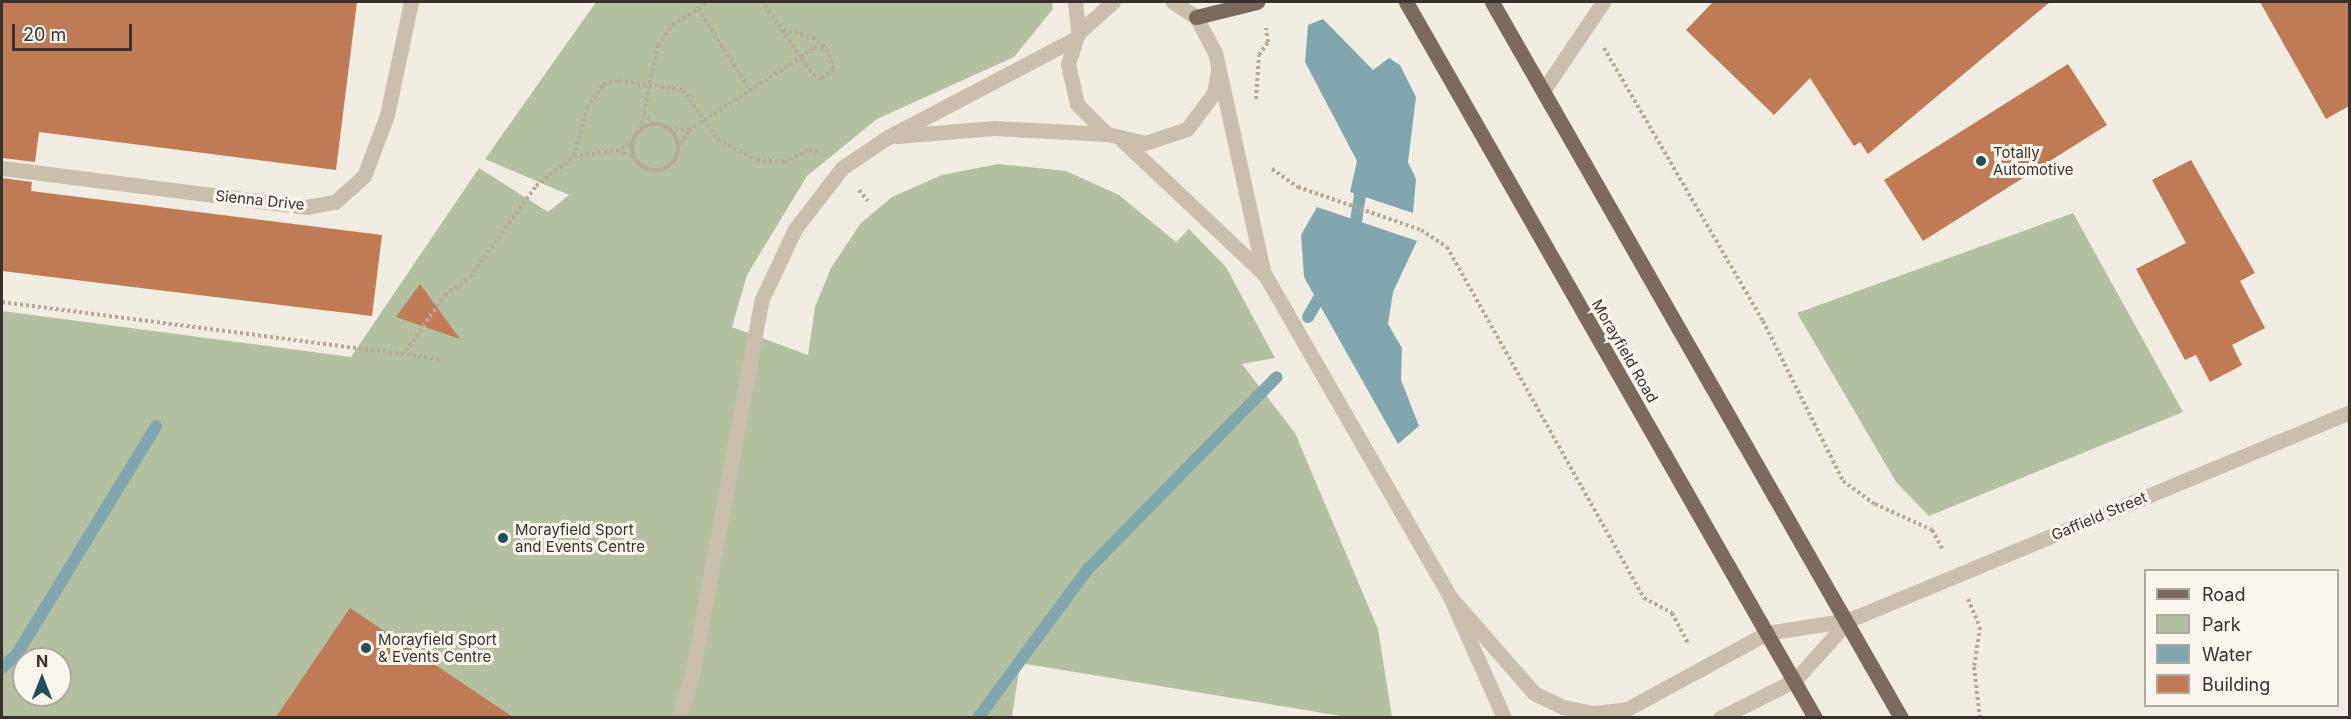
<!DOCTYPE html>
<html>
<head>
<meta charset="utf-8">
<style>
	body { margin:0 }
	#map { position:relative; width:2351px; height:719px; overflow:hidden; background:#f2ede2; font-family:Inter,sans-serif }
	div>[style] { position:absolute }
	.green>* { inset:0; background:#b3c1a2 }
	.water>* { inset:0; background:#82a6ae }
	.stream>* { height:12px; margin:-6px; padding:0 6px; transform-origin:6px; border-radius:6px; background:#82a6ae }
	.building>* { inset:0; background:#be7b54 }
	.path>* { height:4px; margin-top:-2px; transform-origin:0; background:repeating-linear-gradient(90deg,#b6a998 0 3px,transparent 0 6px) }
	.path>.ring { margin:-2px; padding:0; box-sizing:content-box; background:none; border:4px solid #b6a998; border-radius:50% }
	.service>* { height:15px; margin:-7.5px; padding:0 7.5px; transform-origin:7.5px; border-radius:7.5px; background:#cabeae }
	.minor>* { height:15px; margin:-7.5px; padding:0 7.5px; transform-origin:7.5px; border-radius:7.5px; background:#cabeae }
	.primary>* { height:15px; margin:-7.5px; padding:0 7.5px; transform-origin:7.5px; border-radius:7.5px; background:#7a6b5e }
	.dots>* { width:16px; height:16px; translate:-50% -50%; box-sizing:border-box; border:3px solid #faf6ee; border-radius:50% }
	span { translate:-50% -50%; white-space:nowrap; text-align:center; line-height:1.15; -webkit-text-stroke:6px #faf6ee; paint-order:stroke }
	.poi-label { font-size:15px; color:#39322c }
	.left { translate:0 -50%; text-align:left }
	.street-label { font-size:15px; color:#39322c }
	.frame { position:absolute; inset:0; border:3px solid #39322c; pointer-events:none }
	.legend { position:absolute; left:2144px; top:569px; width:195px; height:138px; box-sizing:border-box; background:#faf6ee; border:2px solid #ada8a0; margin:0; padding:8px 10px; list-style:none; font-size:18px; color:#39322c }
	.legend li { display:flex; align-items:center; gap:12px; height:30px }
	.legend b { width:30px; border:2px solid #ada8a0 }
	.north { position:absolute; left:12px; top:647px; width:60px; height:60px; box-sizing:border-box; background:#faf6ee; border:2px solid #ada8a0; border-radius:50%; rotate:0deg; font-size:16px; font-weight:700; line-height:24px; text-align:center; color:#39322c }
	.north::after { content:''; display:block; margin:auto; width:21px; height:27px; background:#234e59; clip-path:polygon(50% 0,100% 100%,50% 72%,0 100%) }
	.scale { position:absolute; left:12px; top:24px; width:120px; height:27px; box-sizing:border-box; border:3px solid #39322c; border-top:0; padding-left:8px; font-size:18px; line-height:21px; white-space:nowrap; color:#39322c; -webkit-text-stroke:4px #faf6ee; paint-order:stroke }
</style>
</head>
<body>
<div id="map">
	<div class="green">
		<i style="clip-path:polygon(evenodd,596px 2px,1052px 2px,1053px 9px,1014px 57px,877px 119px,807px 176px,747px 275px,732px 327px,808px 355px,815px 307px,831px 268px,860px 224px,892px 197px,942px 175px,998px 164px,1066px 171px,1119px 195px,1176px 242px,1189px 229px,1226px 267px,1275px 358px,1242px 364px,1295px 433px,1378px 629px,1392px 717px,1347px 717px,1020px 663px,1012px 717px,2px 718px,2px 311px,351px 357px,479px 168px,548px 212px,569px 195px,485px 159px,596px 2px,24px 659px,60px 659px,60px 695px,24px 695px,24px 659px)"></i>
		<i style="clip-path:polygon(2073px 213px,2183px 412px,1929px 516px,1896px 482px,1797px 313px)"></i>
	</div>
	<div class="water">
		<i style="clip-path:polygon(1323px 19px,1373px 70px,1389px 58px,1400px 65px,1416px 97px,1408px 162px,1416px 179px,1413px 213px,1350px 192px,1357px 161px,1305px 62px,1308px 25px)"></i>
		<i style="clip-path:polygon(1317px 207px,1417px 241px,1393px 292px,1388px 324px,1402px 348px,1401px 380px,1419px 426px,1398px 444px,1304px 277px,1301px 235px)"></i>
	</div>
	<div class="stream">
		<i style="left:1354px;top:235px;width:55px;rotate:-81.6deg"></i>
		<i style="left:1308px;top:317px;width:34px;rotate:-60deg"></i>
		<i style="left:2px;top:668px;width:21px;rotate:-43deg"></i>
		<i style="left:17px;top:654px;width:267px;rotate:-58.6deg"></i>
		<i style="left:978px;top:718px;width:185px;rotate:-53.6deg"></i>
		<i style="left:1088px;top:569px;width:269px;rotate:-45.5deg"></i>
	</div>
	<div class="building">
		<i style="clip-path:polygon(2px 2px,357px 2px,336px 170px,39px 132px,35px 162px,2px 158px)"></i>
		<i style="clip-path:polygon(1713px 2px,2050px 2px,1868px 154px,1860px 142px,1854px 146px,1810px 78px,1774px 115px,1686px 30px)"></i>
		<i style="clip-path:polygon(2260px 2px,2349px 2px,2349px 106px,2326px 119px)"></i>
		<i style="clip-path:polygon(2068px 64px,2107px 125px,1923px 241px,1884px 180px)"></i>
		<i style="clip-path:polygon(2191px 160px,2255px 273px,2240px 281px,2265px 328px,2232px 345px,2242px 365px,2210px 382px,2196px 355px,2185px 360px,2136px 269px,2186px 243px,2152px 180px)"></i>
		<i style="clip-path:polygon(2px 178px,32px 182px,31px 191px,382px 235px,372px 316px,2px 271px)"></i>
		<i style="clip-path:polygon(420px 284px,460px 339px,396px 317px)"></i>
		<i style="clip-path:polygon(350px 608px,513px 717px,276px 717px)"></i>
	</div>
	<div class="path">
		<i style="left:698px;top:9px;width:96px;rotate:57.3deg"></i>
		<i style="left:783px;top:30px;width:31px;rotate:13deg"></i>
		<i style="left:813px;top:37px;width:16px;rotate:40deg"></i>
		<i style="left:1604px;top:48px;width:316px;rotate:59.8deg"></i>
		<i style="left:1763px;top:321px;width:179px;rotate:63.4deg"></i>
		<i style="left:1843px;top:481px;width:39px;rotate:36deg"></i>
		<i style="left:1875px;top:504px;width:63px;rotate:24.5deg"></i>
		<i style="left:1932px;top:530px;width:23px;rotate:61deg"></i>
		<i style="left:1256px;top:99px;width:44px;rotate:-86.1deg"></i>
		<i style="left:1259px;top:55px;width:16px;rotate:-55deg"></i>
		<i style="left:1268px;top:42px;width:14px;rotate:-98deg"></i>
		<i style="left:644px;top:112px;width:16px;rotate:52deg"></i>
		<i class="ring" style="left:632px;top:124px;width:42px;height:42px"></i>
		<i style="left:669px;top:129px;width:20px;rotate:3deg"></i>
		<i style="left:640px;top:130px;width:87px;rotate:-78deg"></i>
		<i style="left:658px;top:45px;width:25px;rotate:-53deg"></i>
		<i style="left:673px;top:25px;width:42px;rotate:-33.3deg"></i>
		<i style="left:677px;top:149px;width:22px;rotate:-58deg"></i>
		<i style="left:689px;top:130px;width:134px;rotate:-33.1deg"></i>
		<i style="left:801px;top:57px;width:16px;rotate:-38deg"></i>
		<i style="left:814px;top:47px;width:13px;rotate:9deg"></i>
		<i style="left:827px;top:49px;width:21px;rotate:71deg"></i>
		<i style="left:834px;top:69px;width:15px;rotate:143deg"></i>
		<i style="left:822px;top:78px;width:7px;rotate:-164deg"></i>
		<i style="left:815px;top:76px;width:14px;rotate:-129deg"></i>
		<i style="left:806px;top:65px;width:9px;rotate:-122deg"></i>
		<i style="left:801px;top:57px;width:67px;rotate:-125.3deg"></i>
		<i style="left:617px;top:151px;width:18px;rotate:22deg"></i>
		<i style="left:574px;top:156px;width:42px;rotate:-6.8deg"></i>
		<i style="left:616px;top:151px;width:18px;rotate:-27deg"></i>
		<i style="left:1272px;top:169px;width:32px;rotate:35deg"></i>
		<i style="left:1298px;top:187px;width:130px;rotate:19.3deg"></i>
		<i style="left:1421px;top:230px;width:31px;rotate:33deg"></i>
		<i style="left:1447px;top:247px;width:403px;rotate:60.7deg"></i>
		<i style="left:1644px;top:598px;width:32px;rotate:28deg"></i>
		<i style="left:1672px;top:613px;width:36px;rotate:62deg"></i>
		<i style="left:859px;top:190px;width:14px;rotate:51deg"></i>
		<i style="left:2px;top:302px;width:442px;rotate:7.4deg"></i>
		<i style="left:406px;top:351px;width:68px;rotate:-55.1deg"></i>
		<i style="left:445px;top:295px;width:31px;rotate:-36deg"></i>
		<i style="left:470px;top:277px;width:112px;rotate:-54deg"></i>
		<i style="left:536px;top:186px;width:48px;rotate:-38.3deg"></i>
		<i style="left:574px;top:156px;width:50px;rotate:-74.8deg"></i>
		<i style="left:587px;top:108px;width:29px;rotate:-56deg"></i>
		<i style="left:603px;top:84px;width:16px;rotate:-11deg"></i>
		<i style="left:619px;top:81px;width:65px;rotate:8deg"></i>
		<i style="left:683px;top:90px;width:61px;rotate:55deg"></i>
		<i style="left:718px;top:140px;width:44px;rotate:27.1deg"></i>
		<i style="left:757px;top:160px;width:27px;rotate:4deg"></i>
		<i style="left:784px;top:162px;width:28px;rotate:-26deg"></i>
		<i style="left:809px;top:150px;width:11px;rotate:15deg"></i>
		<i style="left:1968px;top:599px;width:30px;rotate:67deg"></i>
		<i style="left:1980px;top:627px;width:40px;rotate:98.5deg"></i>
		<i style="left:1974px;top:667px;width:51px;rotate:83.3deg"></i>
	</div>
	<div class="service">
		<i style="left:1075px;top:2px;width:31px;rotate:84deg"></i>
		<i style="left:1543px;top:91px;width:107px;rotate:-56deg"></i>
		<i style="left:897px;top:136px;width:97px;rotate:-4.7deg"></i>
		<i style="left:994px;top:128px;width:113px;rotate:3deg"></i>
		<i style="left:678px;top:718px;width:45px;rotate:-72deg"></i>
		<i style="left:692px;top:675px;width:382px;rotate:-79.5deg"></i>
		<i style="left:762px;top:299px;width:77px;rotate:-64.8deg"></i>
		<i style="left:795px;top:229px;width:77px;rotate:-52.4deg"></i>
		<i style="left:842px;top:168px;width:55px;rotate:-34deg"></i>
		<i style="left:888px;top:137px;width:211px;rotate:-27.7deg"></i>
	</div>
	<div class="minor">
		<i style="left:1113px;top:2px;width:47px;rotate:138.5deg"></i>
		<i style="left:1078px;top:33px;width:33px;rotate:108deg"></i>
		<i style="left:1068px;top:64px;width:41px;rotate:77.3deg"></i>
		<i style="left:1077px;top:104px;width:42px;rotate:45deg"></i>
		<i style="left:1107px;top:134px;width:39px;rotate:13deg"></i>
		<i style="left:1145px;top:143px;width:44px;rotate:-18.4deg"></i>
		<i style="left:1187px;top:129px;width:45px;rotate:-53.1deg"></i>
		<i style="left:1214px;top:93px;width:22px;rotate:-80deg"></i>
		<i style="left:1173px;top:2px;width:27px;rotate:33deg"></i>
		<i style="left:1196px;top:17px;width:40px;rotate:62deg"></i>
		<i style="left:1215px;top:52px;width:228px;rotate:77.6deg"></i>
		<i style="left:1123px;top:141px;width:195px;rotate:43.3deg"></i>
		<i style="left:1265px;top:275px;width:371px;rotate:60.1deg"></i>
		<i style="left:1450px;top:597px;width:133px;rotate:65.9deg"></i>
		<i style="left:2px;top:168px;width:306px;rotate:7.3deg"></i>
		<i style="left:306px;top:207px;width:29px;rotate:-10deg"></i>
		<i style="left:335px;top:202px;width:39px;rotate:-42deg"></i>
		<i style="left:364px;top:176px;width:65px;rotate:-69.3deg"></i>
		<i style="left:387px;top:115px;width:116px;rotate:-78deg"></i>
		<i style="left:1450px;top:597px;width:128px;rotate:48.8deg"></i>
		<i style="left:1534px;top:693px;width:32px;rotate:26deg"></i>
		<i style="left:1563px;top:707px;width:33px;rotate:11deg"></i>
		<i style="left:1595px;top:713px;width:32px;rotate:-7deg"></i>
		<i style="left:1627px;top:709px;width:159px;rotate:-28.5deg"></i>
		<i style="left:1767px;top:633px;width:83px;rotate:-9deg"></i>
		<i style="left:1849px;top:620px;width:542px;rotate:-22.55deg"></i>
		<i style="left:1720px;top:718px;width:84px;rotate:-26.9deg"></i>
		<i style="left:1795px;top:680px;width:81px;rotate:-48deg"></i>
	</div>
	<div class="primary">
		<i style="left:1406px;top:2px;width:825px;rotate:60.26deg"></i>
		<i style="left:1492px;top:2px;width:825px;rotate:60.26deg"></i>
		<i style="left:1196px;top:17px;width:63px;rotate:-13.8deg"></i>
	</div>
	<div class="dots">
		<i style="left:1981px;top:161px;background:#234e59"></i>
		<i style="left:503px;top:538px;background:#234e59"></i>
		<i style="left:366px;top:648px;background:#234e59"></i>
	</div>
	<div class="poi-label">
		<span class="left" style="left:1993px;top:161px">Totally<br>Automotive</span>
		<span class="left" style="left:515px;top:538px">Morayfield Sport<br>and Events Centre</span>
		<span class="left" style="left:378px;top:648px">Morayfield Sport<br>&amp; Events Centre</span>
	</div>
	<div class="street-label">
		<span style="left:260px;top:200px;rotate:6deg">Sienna Drive</span>
		<span style="left:1625px;top:351px;rotate:60deg">Morayfield Road</span>
		<span style="left:2099px;top:516px;rotate:-23deg">Gaffield Street</span>
	</div>
	<div class="frame"></div>
	<ul class="legend">
	<li><b style="height:8px;background:#7a6b5e"></b>Road</li>
	<li><b style="height:16px;background:#b3c1a2"></b>Park</li>
	<li><b style="height:16px;background:#82a6ae"></b>Water</li>
	<li><b style="height:16px;background:#be7b54"></b>Building</li>
	</ul>
	<div class="north">N</div>
	<div class="scale">20 m</div>
</div>
</body>
</html>
